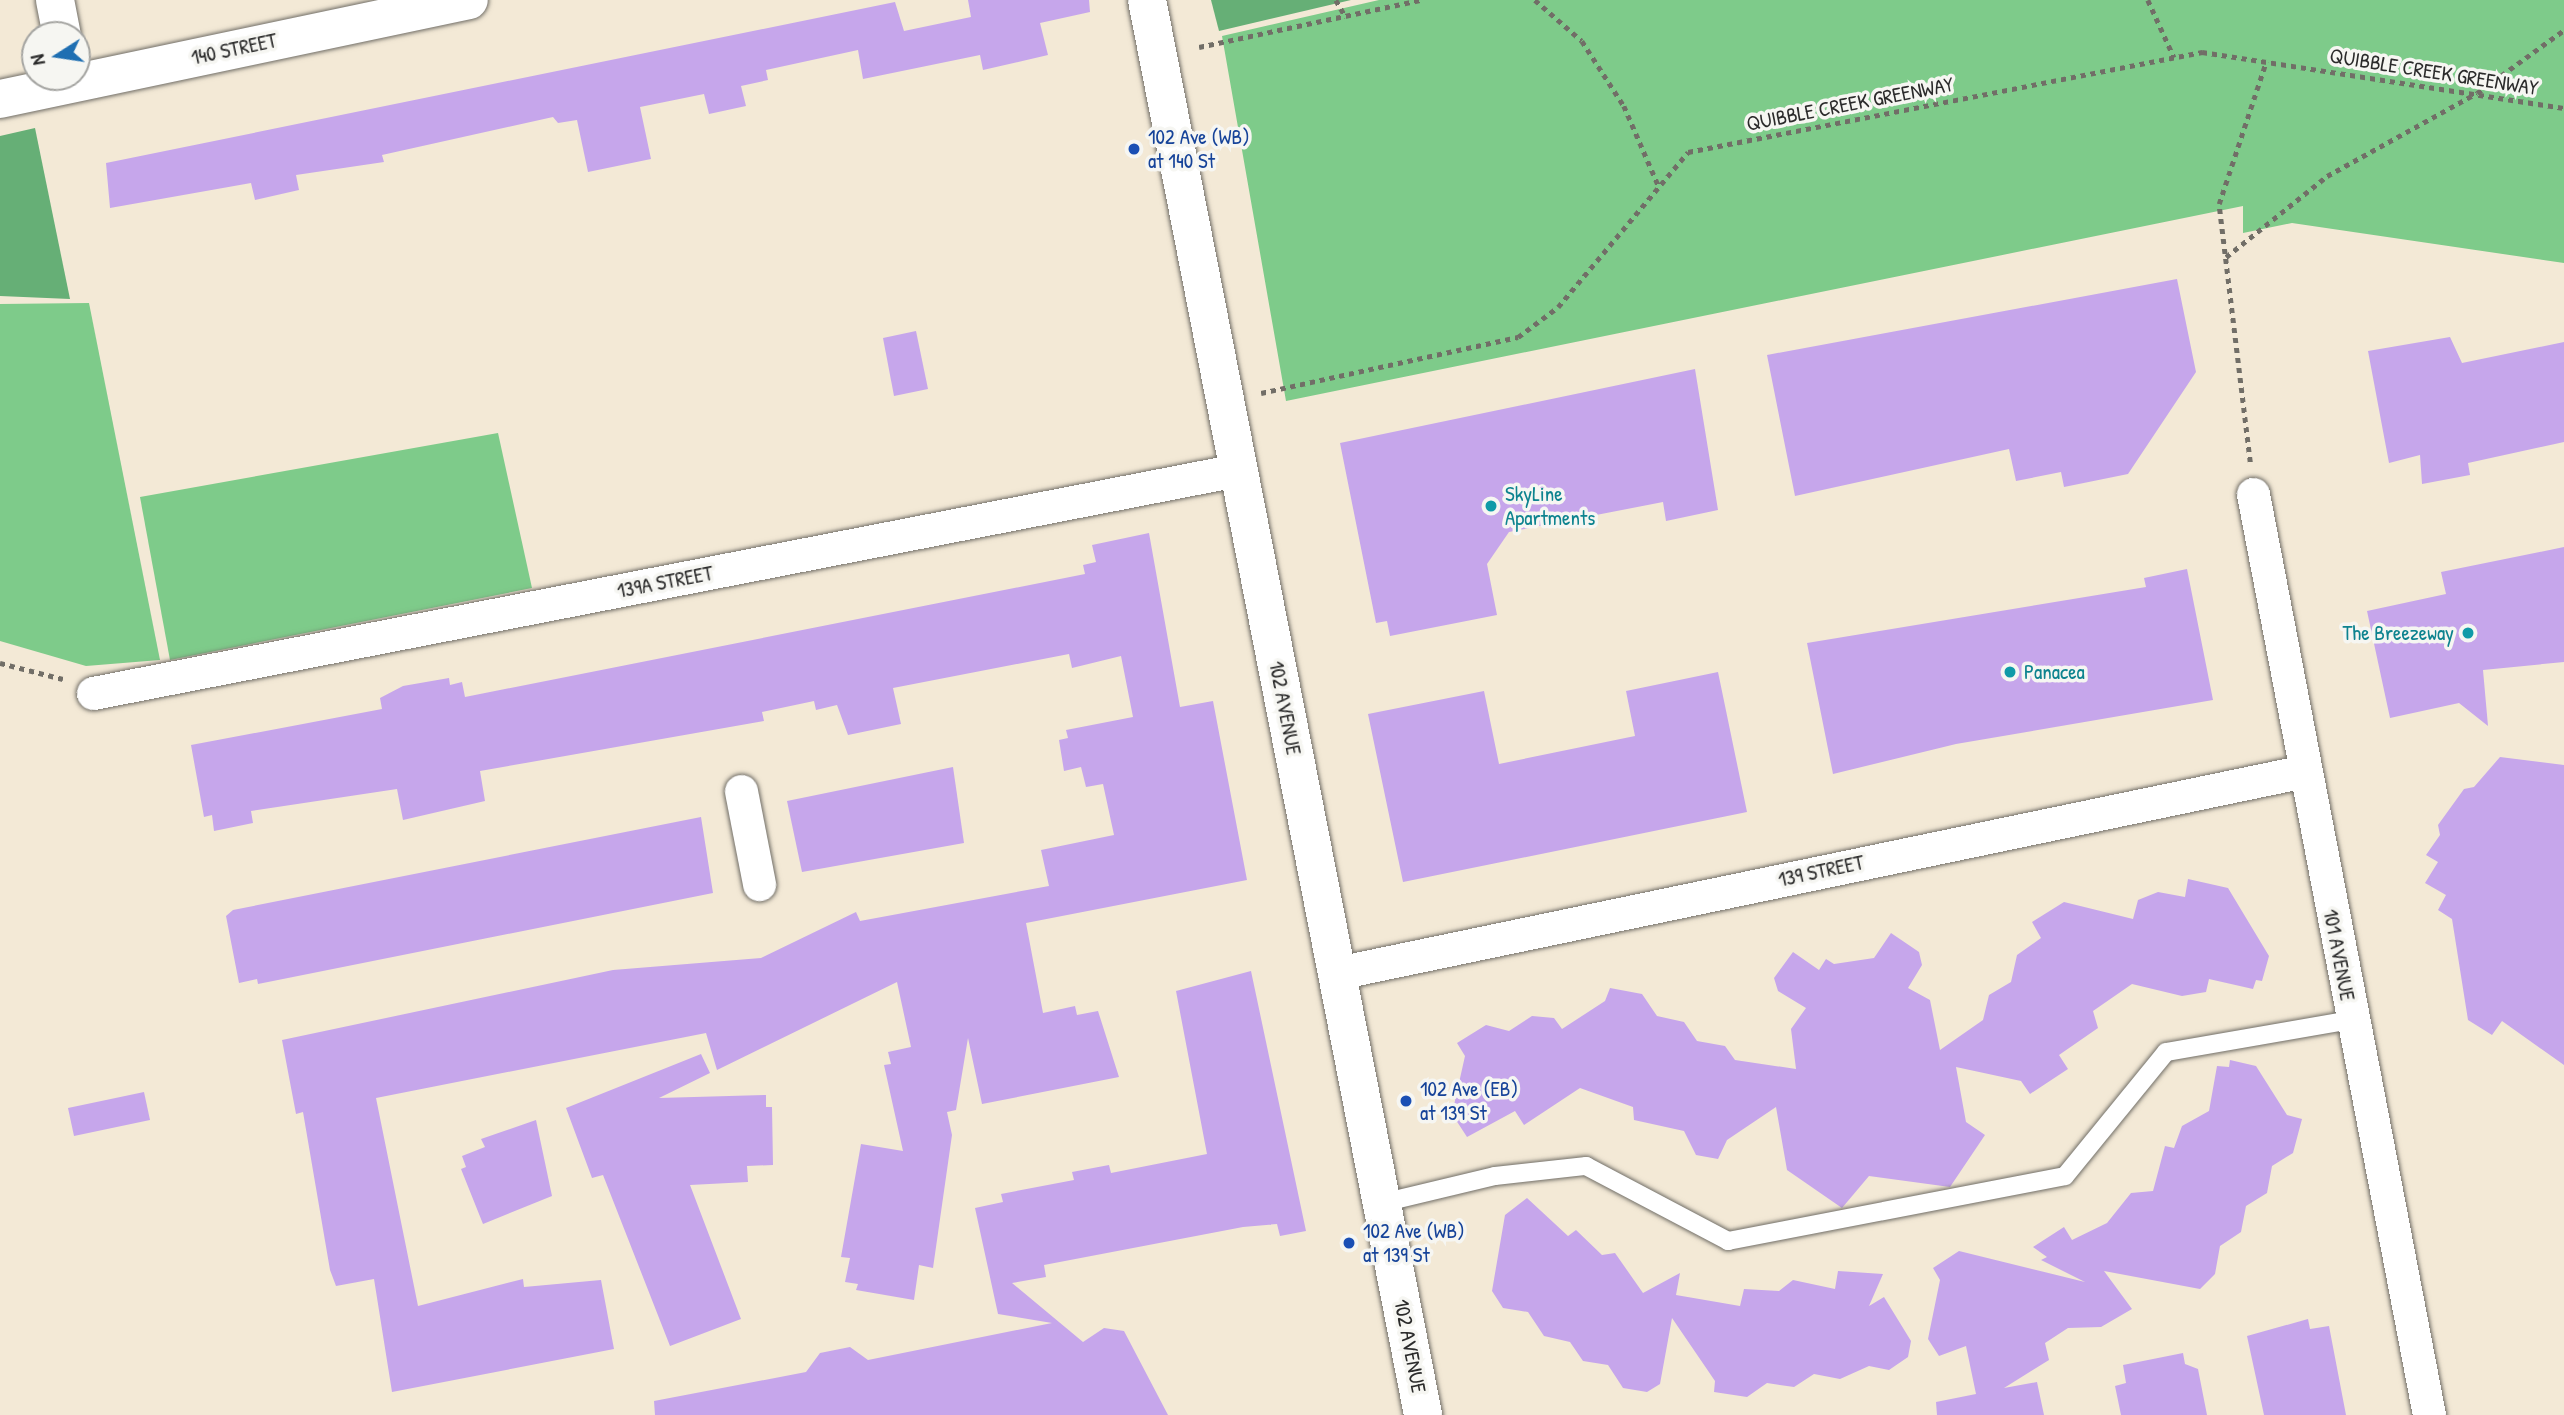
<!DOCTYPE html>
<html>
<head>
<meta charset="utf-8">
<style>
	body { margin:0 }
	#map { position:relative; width:2564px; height:1415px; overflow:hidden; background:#f3e9d6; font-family:"Patrick Hand",sans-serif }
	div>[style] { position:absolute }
	.green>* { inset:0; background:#7ecb8a }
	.forest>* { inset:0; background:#66af76 }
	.building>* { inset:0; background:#c6a6eb }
	.path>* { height:4.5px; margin-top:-2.25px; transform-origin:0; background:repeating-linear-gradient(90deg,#716e67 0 5px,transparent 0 10px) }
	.roads { filter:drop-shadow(0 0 2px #716e67) drop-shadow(0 0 2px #716e67) }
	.lane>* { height:18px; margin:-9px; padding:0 9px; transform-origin:9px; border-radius:9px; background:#fff }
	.street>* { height:33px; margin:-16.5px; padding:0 16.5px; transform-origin:16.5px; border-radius:16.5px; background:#fff }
	.secondary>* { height:38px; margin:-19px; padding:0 19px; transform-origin:19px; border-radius:19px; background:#fff }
	.dots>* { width:19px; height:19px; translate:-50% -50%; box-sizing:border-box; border:4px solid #f6f6f2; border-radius:50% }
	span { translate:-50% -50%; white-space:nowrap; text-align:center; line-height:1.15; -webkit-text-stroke:7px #f6f6f2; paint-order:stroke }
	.street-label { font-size:21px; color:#2b2b2b }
	.transit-label { font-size:21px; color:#164399 }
	.left { translate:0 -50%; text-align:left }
	.culture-label { font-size:21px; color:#0d838f }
	.right { translate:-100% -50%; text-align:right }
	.north { position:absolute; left:21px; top:21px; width:70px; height:70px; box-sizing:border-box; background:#f6f6f2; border:2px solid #a5a5a2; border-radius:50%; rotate:258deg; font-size:19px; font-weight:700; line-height:28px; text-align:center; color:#2b2b2b }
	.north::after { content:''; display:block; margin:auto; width:24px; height:32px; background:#1f6fb2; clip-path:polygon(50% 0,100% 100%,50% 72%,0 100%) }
</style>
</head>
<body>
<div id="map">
	<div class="green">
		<i style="clip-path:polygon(1379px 0,2564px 0,2564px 263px,2292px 223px,2243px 233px,2243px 206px,1286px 401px,1222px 36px)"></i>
		<i style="clip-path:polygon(89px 303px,160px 660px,86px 666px,0 641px,0 304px)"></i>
		<i style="clip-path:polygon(498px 433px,532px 588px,170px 660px,140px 497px)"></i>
	</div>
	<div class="forest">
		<i style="clip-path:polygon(1211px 0,1351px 0,1219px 31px)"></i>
		<i style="clip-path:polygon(35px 128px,70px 299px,0 296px,0 136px)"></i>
	</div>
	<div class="building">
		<i style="clip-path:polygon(968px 0,1089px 0,1090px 12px,1040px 23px,1048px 55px,983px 70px,980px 55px,863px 79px,858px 50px,766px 70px,768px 80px,741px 86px,746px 106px,709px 114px,704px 94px,640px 107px,651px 159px,588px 172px,577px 120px,558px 123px,553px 117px,382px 155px,384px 162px,296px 175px,299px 190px,255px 200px,251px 183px,110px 208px,106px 163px,895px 2px,904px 31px,971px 17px)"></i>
		<i style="clip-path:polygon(2177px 279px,2196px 372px,2128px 474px,2064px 487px,2061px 472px,2016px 481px,2009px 449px,1795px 496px,1767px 355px)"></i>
		<i style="clip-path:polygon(916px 331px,928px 389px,894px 396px,883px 338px)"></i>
		<i style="clip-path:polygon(2450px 337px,2462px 363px,2564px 342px,2564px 442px,2468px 463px,2470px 475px,2422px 484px,2420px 455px,2389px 463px,2368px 351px)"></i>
		<i style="clip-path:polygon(1695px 369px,1718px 510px,1666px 521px,1663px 502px,1509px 532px,1487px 564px,1497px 615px,1390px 636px,1387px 621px,1376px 623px,1340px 443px)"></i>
		<i style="clip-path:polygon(1149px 533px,1180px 707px,1213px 701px,1247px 880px,1026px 923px,1043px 1013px,1075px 1006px,1077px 1015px,1098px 1011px,1119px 1077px,982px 1104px,968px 1038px,956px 1110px,947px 1112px,952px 1135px,933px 1268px,919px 1265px,914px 1300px,856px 1290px,858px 1284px,845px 1282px,850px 1258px,841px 1257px,861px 1144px,903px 1151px,884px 1065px,891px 1064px,888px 1052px,911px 1047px,897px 982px,717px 1070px,706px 1033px,376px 1098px,418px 1306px,523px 1279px,524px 1287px,601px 1280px,614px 1349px,392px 1392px,374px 1279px,336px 1286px,330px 1270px,303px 1112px,296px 1114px,282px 1040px,613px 970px,761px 958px,856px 912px,860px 921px,1049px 886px,1041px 850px,1114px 835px,1103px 784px,1086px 787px,1081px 767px,1064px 771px,1059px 740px,1068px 738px,1066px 730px,1133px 717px,1121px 656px,1072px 668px,1069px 654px,893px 688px,901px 724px,848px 735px,837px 705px,816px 710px,814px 701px,762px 712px,764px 721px,480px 771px,485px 801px,403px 820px,397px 789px,251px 811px,253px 823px,214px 831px,212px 815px,204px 817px,191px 745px,382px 709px,380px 698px,403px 686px,449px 678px,450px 685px,462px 682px,465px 697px,1085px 574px,1083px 565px,1096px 562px,1092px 545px)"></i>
		<i style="clip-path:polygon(2564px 547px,2564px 662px,2483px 670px,2488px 726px,2459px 703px,2390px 718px,2367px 611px,2446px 594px,2441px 572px)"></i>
		<i style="clip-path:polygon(2187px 569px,2213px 700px,1956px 744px,1833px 774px,1807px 643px,2146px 587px,2144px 578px)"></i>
		<i style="clip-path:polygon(1718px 672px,1747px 812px,1403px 882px,1368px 714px,1484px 691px,1499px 764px,1635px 736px,1626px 691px)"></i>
		<i style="clip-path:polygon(2500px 757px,2564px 765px,2564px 1065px,2502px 1021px,2492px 1035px,2468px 1020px,2452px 919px,2438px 910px,2446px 895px,2425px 883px,2438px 862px,2426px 855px,2440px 835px,2438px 825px,2464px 789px,2474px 787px)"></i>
		<i style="clip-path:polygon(953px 767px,964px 843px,802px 872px,787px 801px)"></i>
		<i style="clip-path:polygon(701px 817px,713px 893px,258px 984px,257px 979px,239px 983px,226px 916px,233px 910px)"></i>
		<i style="clip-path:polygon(2188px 879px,2228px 888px,2269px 956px,2262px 981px,2256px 980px,2253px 989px,2209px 979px,2206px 992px,2182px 996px,2132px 984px,2093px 1011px,2098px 1028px,2059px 1055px,2068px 1069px,2030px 1094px,2021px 1081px,1956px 1067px,1966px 1122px,1985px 1135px,1950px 1187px,1869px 1176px,1842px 1208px,1787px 1170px,1776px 1107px,1727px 1140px,1718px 1159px,1696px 1155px,1684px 1131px,1634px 1120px,1633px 1107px,1580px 1088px,1524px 1125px,1515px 1111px,1467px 1137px,1452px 1114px,1465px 1056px,1457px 1043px,1486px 1025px,1509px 1031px,1532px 1016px,1554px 1018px,1562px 1029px,1605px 1001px,1610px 988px,1642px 994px,1657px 1016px,1684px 1022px,1697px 1041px,1725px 1046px,1735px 1060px,1796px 1069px,1791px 1029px,1806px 1008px,1778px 991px,1774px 978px,1793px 952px,1819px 970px,1826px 959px,1834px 964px,1874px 958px,1891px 933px,1919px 952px,1922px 965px,1908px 988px,1930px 1000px,1940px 1050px,1983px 1020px,1989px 995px,2011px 982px,2017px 955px,2041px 938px,2032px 922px,2064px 902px,2133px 919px,2138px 900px,2158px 892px,2185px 897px)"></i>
		<i style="clip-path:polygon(1251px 971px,1306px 1231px,1280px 1236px,1277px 1224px,1243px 1227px,1044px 1265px,1046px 1277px,1012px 1283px,1083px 1342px,1104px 1328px,1124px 1331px,1168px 1415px,655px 1415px,654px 1401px,806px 1372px,820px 1353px,850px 1347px,868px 1360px,1052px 1323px,998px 1314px,975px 1208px,1003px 1202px,1001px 1194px,1074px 1180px,1072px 1172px,1109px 1165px,1111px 1173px,1207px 1154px,1176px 991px)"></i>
		<i style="clip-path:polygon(701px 1054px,710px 1073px,659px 1098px,766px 1095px,766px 1107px,772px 1107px,773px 1165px,747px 1166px,748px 1182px,690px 1185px,741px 1319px,670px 1346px,603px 1175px,592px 1178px,566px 1108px)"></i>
		<i style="clip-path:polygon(2230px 1060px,2256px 1066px,2287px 1115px,2302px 1119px,2293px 1153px,2272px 1166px,2267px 1193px,2246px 1206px,2241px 1232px,2220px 1246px,2215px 1274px,2200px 1289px,2104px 1271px,2132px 1309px,2101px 1327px,2068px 1328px,2045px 1343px,2049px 1360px,2004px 1388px,2037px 1382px,2044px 1415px,1937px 1415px,1936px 1402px,1976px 1394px,1966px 1346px,1939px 1356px,1928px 1339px,1940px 1280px,1933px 1268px,1959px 1251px,2085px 1282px,2041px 1260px,2047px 1257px,2033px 1247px,2064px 1227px,2072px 1240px,2107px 1223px,2131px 1193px,2153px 1191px,2165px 1146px,2174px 1148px,2182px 1126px,2209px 1111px,2217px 1066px,2229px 1067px)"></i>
		<i style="clip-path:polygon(144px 1092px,150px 1120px,74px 1136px,68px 1108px)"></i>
		<i style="clip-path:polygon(536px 1120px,552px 1196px,483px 1224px,461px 1169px,466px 1167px,462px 1156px,485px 1147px,481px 1139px)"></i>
		<i style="clip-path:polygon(1527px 1198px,1568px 1236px,1576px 1230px,1602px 1255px,1615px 1253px,1643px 1293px,1680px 1273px,1676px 1295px,1740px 1306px,1744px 1289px,1779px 1291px,1793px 1280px,1835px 1289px,1838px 1271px,1883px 1274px,1869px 1306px,1884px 1297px,1911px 1341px,1908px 1357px,1889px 1370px,1869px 1366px,1840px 1379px,1814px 1374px,1794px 1387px,1767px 1383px,1747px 1397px,1714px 1392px,1715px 1381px,1672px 1318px,1660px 1384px,1647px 1392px,1623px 1388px,1608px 1365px,1583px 1361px,1570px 1342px,1544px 1336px,1528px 1312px,1503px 1308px,1492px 1291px,1505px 1215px)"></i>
		<i style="clip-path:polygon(2308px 1319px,2310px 1329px,2329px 1326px,2346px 1415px,2264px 1415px,2247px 1336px)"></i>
		<i style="clip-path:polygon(2183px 1353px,2185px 1364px,2198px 1369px,2207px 1415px,2121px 1415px,2115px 1386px,2126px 1383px,2123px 1365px)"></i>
	</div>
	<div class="path">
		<i style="left:1336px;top:0;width:20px;rotate:60deg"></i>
		<i style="left:1535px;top:0;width:62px;rotate:41.1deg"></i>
		<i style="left:1582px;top:41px;width:77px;rotate:57.1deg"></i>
		<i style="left:1624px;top:106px;width:88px;rotate:66.6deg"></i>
		<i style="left:2148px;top:0;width:63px;rotate:65.5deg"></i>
		<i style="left:1199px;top:47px;width:226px;rotate:-12deg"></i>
		<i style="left:2226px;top:257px;width:129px;rotate:-38.7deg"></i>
		<i style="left:2327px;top:176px;width:171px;rotate:-29deg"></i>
		<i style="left:2477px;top:93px;width:107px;rotate:-35.9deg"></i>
		<i style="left:1261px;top:393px;width:263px;rotate:-12.3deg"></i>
		<i style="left:1518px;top:337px;width:50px;rotate:-36.9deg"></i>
		<i style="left:1558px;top:307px;width:202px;rotate:-50deg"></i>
		<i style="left:1688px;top:152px;width:524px;rotate:-11.01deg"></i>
		<i style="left:2202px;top:52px;width:366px;rotate:8.8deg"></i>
		<i style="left:2250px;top:462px;width:260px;rotate:-96.9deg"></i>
		<i style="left:2219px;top:204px;width:150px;rotate:-71.7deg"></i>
		<i style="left:0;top:663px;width:65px;rotate:14.3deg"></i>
	</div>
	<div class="roads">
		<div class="lane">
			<i style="left:1382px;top:1203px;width:116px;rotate:-13.4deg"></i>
			<i style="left:1495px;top:1176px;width:92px;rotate:-6.3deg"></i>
			<i style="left:1586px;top:1166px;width:161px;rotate:27.8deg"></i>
			<i style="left:1728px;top:1241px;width:343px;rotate:-10.9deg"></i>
			<i style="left:2065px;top:1176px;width:160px;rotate:-50.8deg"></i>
			<i style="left:2166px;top:1052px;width:188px;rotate:-9.8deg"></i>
		</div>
		<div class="street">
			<i style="left:2253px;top:494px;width:938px;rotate:79.18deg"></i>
			<i style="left:93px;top:693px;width:1166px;rotate:-11.03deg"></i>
			<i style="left:741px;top:791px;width:95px;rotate:79deg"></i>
			<i style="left:1337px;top:973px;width:989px;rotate:-11.79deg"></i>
		</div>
		<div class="secondary">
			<i style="left:55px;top:0;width:36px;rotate:79deg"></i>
			<i style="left:1147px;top:0;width:1442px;rotate:78.96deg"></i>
			<i style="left:0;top:99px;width:479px;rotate:-11.9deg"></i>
		</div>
	</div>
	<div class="dots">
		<i style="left:1134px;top:149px;background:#1a4fb4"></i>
		<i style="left:1491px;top:506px;background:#0f9aa8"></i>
		<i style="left:2468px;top:633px;background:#0f9aa8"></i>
		<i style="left:2010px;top:672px;background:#0f9aa8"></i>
		<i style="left:1406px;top:1101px;background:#1a4fb4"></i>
		<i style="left:1349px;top:1243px;background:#1a4fb4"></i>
	</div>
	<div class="street-label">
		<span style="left:234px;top:49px;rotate:-12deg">140 STREET</span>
		<span style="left:2434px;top:72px;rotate:9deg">QUIBBLE CREEK GREENWAY</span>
		<span style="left:1850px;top:104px;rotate:-11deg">QUIBBLE CREEK GREENWAY</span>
		<span style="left:665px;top:582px;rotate:-11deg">139A STREET</span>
		<span style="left:1285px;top:708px;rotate:79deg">102 AVENUE</span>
		<span style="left:1821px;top:871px;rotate:-12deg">139 STREET</span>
		<span style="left:2339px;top:955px;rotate:79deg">101 AVENUE</span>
		<span style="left:1410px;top:1346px;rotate:79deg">102 AVENUE</span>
	</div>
	<div class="transit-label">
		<span class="left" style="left:1148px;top:149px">102 Ave (WB)<br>at 140 St</span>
		<span class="left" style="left:1420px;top:1101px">102 Ave (EB)<br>at 139 St</span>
		<span class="left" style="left:1363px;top:1243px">102 Ave (WB)<br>at 139 St</span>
	</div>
	<div class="culture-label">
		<span class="left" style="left:1505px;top:506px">SkyLine<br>Apartments</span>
		<span class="right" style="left:2454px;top:633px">The Breezeway</span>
		<span class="left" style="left:2024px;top:672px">Panacea</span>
	</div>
	<div class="north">N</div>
</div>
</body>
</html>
